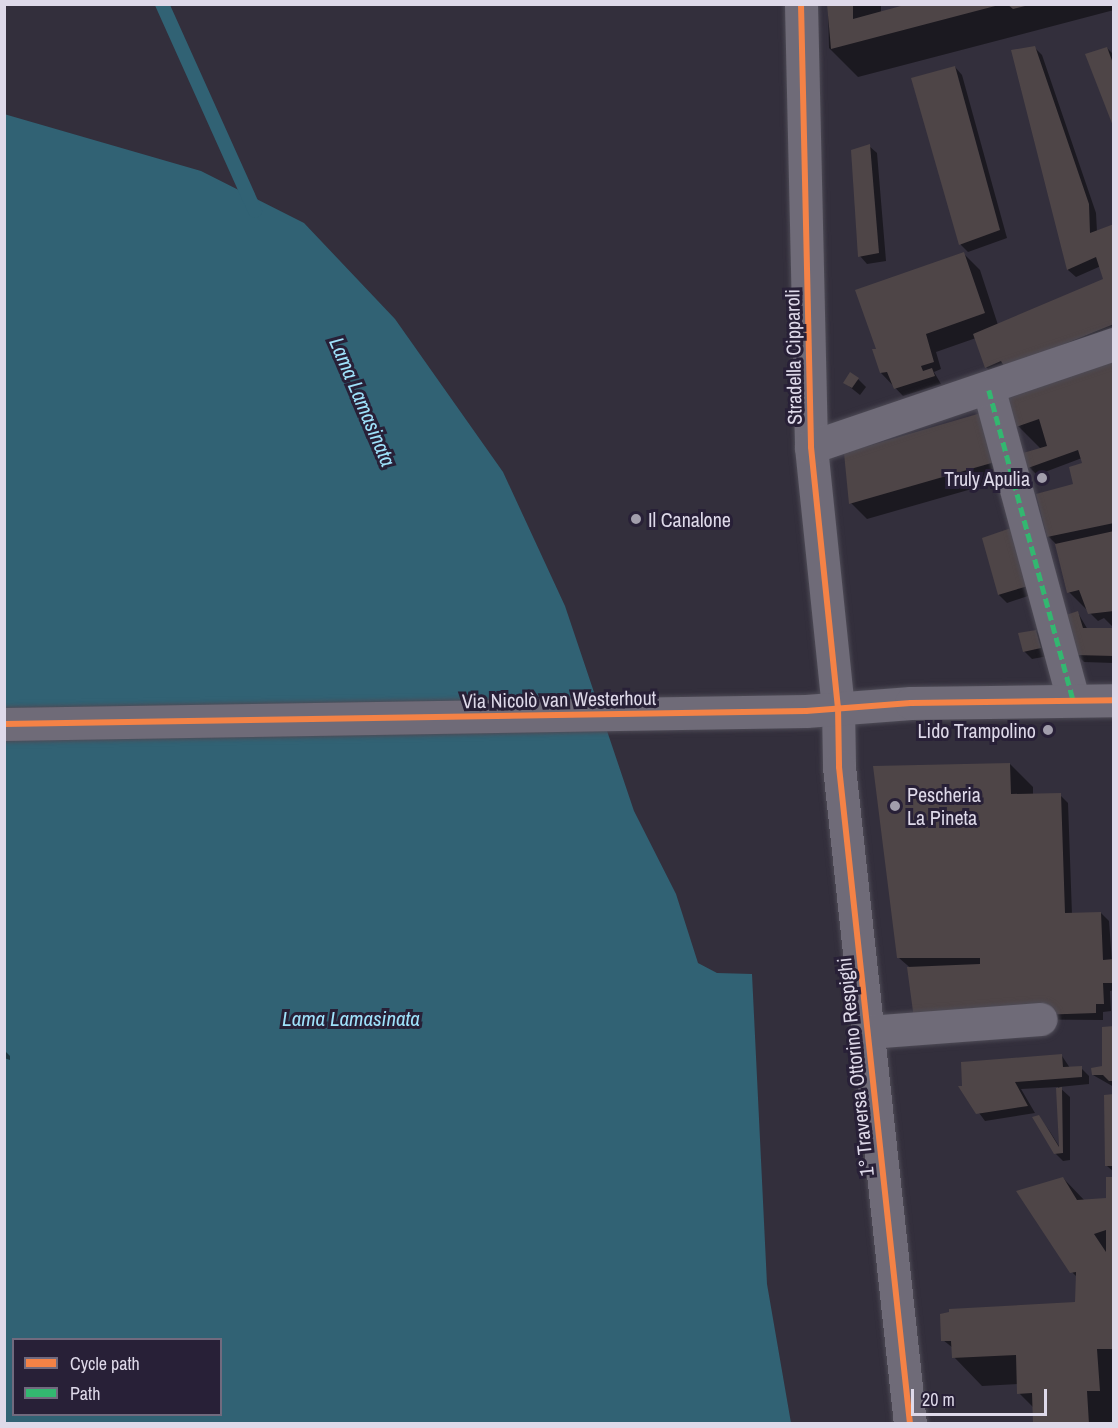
<!DOCTYPE html>
<html>
<head>
<meta charset="utf-8">
<style>
	body { margin:0 }
	#map { position:relative; width:1118px; height:1428px; overflow:hidden; background:#332f3c; font-family:"Archivo Narrow",sans-serif }
	div>[style] { position:absolute }
	.water>* { inset:0; background:#316274 }
	.shadow>* { inset:0; background:#0007 }
	.stream>* { height:14px; margin:-7px; padding:0 7px; transform-origin:7px; border-radius:7px; background:#316274 }
	.building>* { inset:0; background:#4e4547 }
	.roads { filter:drop-shadow(0 0 2px #4e4b56) drop-shadow(0 0 2px #4e4b56) }
	.minor>* { height:33px; margin:-16.5px; padding:0 16.5px; transform-origin:16.5px; border-radius:16.5px; background:#6f6b78 }
	.quiet>* { height:4.5px; margin-top:-2.25px; transform-origin:0; background:repeating-linear-gradient(90deg,#33b770 0 9px,transparent 0 13.5px) }
	.cycleway>* { height:6px; margin:-3px; padding:0 3px; transform-origin:3px; border-radius:3px; background:#f48246 }
	.dots>* { width:16px; height:16px; translate:-50% -50%; box-sizing:border-box; border:3px solid #282037; border-radius:50% }
	span { translate:-50% -50%; white-space:nowrap; text-align:center; line-height:1.15; -webkit-text-stroke:6px #282037; paint-order:stroke }
	.street-label { font-size:20px; color:#ded9e9 }
	.poi-label { font-size:20px; color:#ded9e9 }
	.right { translate:-100% -50%; text-align:right }
	.left { translate:0 -50%; text-align:left }
	.water-label { font-size:21px; color:#9fe2fb; font-style:italic }
	.frame { position:absolute; inset:0; border:6px solid #ded9e9; pointer-events:none }
	.legend { position:absolute; left:12px; top:1338px; width:210px; height:78px; box-sizing:border-box; background:#282037; border:2px solid #716a7e; margin:0; padding:8px 10px; list-style:none; font-size:18px; color:#ded9e9 }
	.legend li { display:flex; align-items:center; gap:12px; height:30px }
	.legend b { width:30px; border:2px solid #716a7e }
	.scale { position:absolute; left:911px; top:1389px; width:136px; height:27px; box-sizing:border-box; border:3px solid #ded9e9; border-top:0; padding-left:8px; font-size:18px; line-height:21px; white-space:nowrap; color:#ded9e9; -webkit-text-stroke:4px #282037; paint-order:stroke }
</style>
</head>
<body>
<div id="map">
	<div class="water">
		<i style="clip-path:polygon(evenodd,4px 114px,201px 171px,304px 223px,395px 319px,503px 472px,565px 606px,634px 811px,676px 894px,698px 963px,717px 973px,752px 974px,767px 1284px,791px 1423px,5px 1423px,4px 114px,14px 1340px,220px 1340px,220px 1414px,14px 1414px,14px 1340px)"></i>
	</div>
	<div class="shadow">
		<i style="clip-path:polygon(828px 4px,881px 4px,881px 13px,914px 4px,1114px 4px,1114px 10px,858px 77px,829px 48px)"></i>
		<i style="clip-path:polygon(1034px 47px,1042px 55px,1096px 213px,1097px 232px,1114px 227px,1114px 346px,1002px 383px,986px 367px,976px 338px,936px 352px,941px 369px,934px 372px,941px 384px,903px 396px,881px 373px,878px 349px,964px 254px,980px 270px,998px 325px,1106px 288px,1101px 266px,1076px 277px,1068px 270px,1013px 52px)"></i>
		<i style="clip-path:polygon(1107px 48px,1114px 55px,1114px 123px,1087px 55px)"></i>
		<i style="clip-path:polygon(955px 67px,962px 75px,1007px 238px,968px 252px,961px 245px,912px 79px)"></i>
		<i style="clip-path:polygon(869px 146px,877px 153px,886px 261px,867px 264px,860px 256px)"></i>
		<i style="clip-path:polygon(1114px 362px,1114px 628px,1104px 618px,1098px 621px,1069px 592px,1057px 545px,1048px 536px,1084px 464px,1082px 458px,1037px 475px,1029px 467px,1041px 449px,1018px 426px)"></i>
		<i style="clip-path:polygon(858px 379px,866px 387px,860px 395px,845px 383px)"></i>
		<i style="clip-path:polygon(980px 415px,1010px 478px,867px 519px,851px 503px)"></i>
		<i style="clip-path:polygon(984px 539px,1034px 594px,1007px 603px,999px 595px)"></i>
		<i style="clip-path:polygon(1078px 613px,1088px 630px,1114px 629px,1114px 663px,1084px 662px,1076px 654px)"></i>
		<i style="clip-path:polygon(1036px 631px,1044px 639px,1048px 656px,1032px 659px,1024px 651px)"></i>
		<i style="clip-path:polygon(1010px 764px,1033px 787px,1033px 795px,1060px 795px,1068px 803px,1072px 915px,1101px 913px,1109px 921px,1114px 990px,1110px 991px,1111px 1011px,1103px 1012px,1103px 1020px,969px 1019px,899px 958px)"></i>
		<i style="clip-path:polygon(1114px 1027px,1114px 1087px,1093px 1075px,1102px 1068px)"></i>
		<i style="clip-path:polygon(4px 1050px,10px 1056px,10px 1060px,4px 1058px)"></i>
		<i style="clip-path:polygon(1062px 1056px,1070px 1068px,1081px 1068px,1089px 1076px,1089px 1084px,1059px 1087px,1070px 1097px,1070px 1160px,1063px 1161px,1055px 1153px,1038px 1116px,1062px 1153px,1045px 1124px,1059px 1146px,1058px 1087px,1021px 1089px,1035px 1113px,985px 1121px,960px 1087px)"></i>
		<i style="clip-path:polygon(1114px 1096px,1114px 1172px,1107px 1166px)"></i>
		<i style="clip-path:polygon(1063px 1178px,1085px 1201px,1108px 1199px,1114px 1178px,1114px 1424px,1034px 1424px,1034px 1408px,1019px 1393px,1018px 1384px,982px 1386px,954px 1357px,953px 1348px,943px 1340px,1076px 1303px,1077px 1277px,1072px 1272px)"></i>
	</div>
	<div class="stream">
		<i style="left:162px;top:4px;width:227px;rotate:65.8deg"></i>
	</div>
	<div class="building">
		<i style="clip-path:polygon(827px 4px,853px 4px,853px 19px,908px 4px,999px 5px,831px 49px)"></i>
		<i style="clip-path:polygon(1007px 4px,1029px 4px,1029px 5px,1013px 9px)"></i>
		<i style="clip-path:polygon(1035px 46px,1089px 204px,1090px 233px,1114px 224px,1114px 324px,1005px 368px,1001px 361px,985px 368px,973px 334px,1103px 279px,1096px 257px,1067px 270px,1011px 50px)"></i>
		<i style="clip-path:polygon(1107px 47px,1114px 66px,1113px 126px,1085px 54px)"></i>
		<i style="clip-path:polygon(955px 66px,1000px 230px,959px 245px,911px 78px)"></i>
		<i style="clip-path:polygon(870px 144px,879px 253px,858px 257px,851px 150px)"></i>
		<i style="clip-path:polygon(964px 252px,985px 313px,926px 334px,934px 362px,921px 366px,923px 371px,932px 368px,935px 376px,894px 389px,887px 372px,880px 373px,872px 349px,876px 349px,855px 290px)"></i>
		<i style="clip-path:polygon(1114px 360px,1114px 523px,1047px 537px,1036px 494px,1073px 484px,1069px 467px,1082px 463px,1078px 450px,1028px 468px,1023px 453px,1047px 446px,1039px 419px,1016px 427px,1006px 399px)"></i>
		<i style="clip-path:polygon(850px 372px,859px 378px,852px 388px,843px 383px)"></i>
		<i style="clip-path:polygon(981px 413px,995px 462px,849px 504px,844px 453px)"></i>
		<i style="clip-path:polygon(1011px 528px,1028px 586px,998px 595px,982px 538px)"></i>
		<i style="clip-path:polygon(1114px 531px,1114px 611px,1088px 614px,1079px 590px,1067px 593px,1055px 544px)"></i>
		<i style="clip-path:polygon(1078px 611px,1083px 628px,1114px 628px,1114px 656px,1075px 655px,1066px 615px)"></i>
		<i style="clip-path:polygon(1036px 630px,1041px 648px,1023px 652px,1018px 633px)"></i>
		<i style="clip-path:polygon(1010px 763px,1011px 794px,1061px 793px,1065px 913px,1101px 912px,1103px 960px,1114px 959px,1114px 983px,1103px 983px,1104px 1004px,1096px 1004px,1096px 1013px,914px 1019px,907px 967px,980px 964px,980px 958px,897px 958px,873px 766px)"></i>
		<i style="clip-path:polygon(1114px 1026px,1114px 1081px,1109px 1081px,1103px 1075px,1092px 1075px,1091px 1068px,1102px 1066px,1102px 1027px)"></i>
		<i style="clip-path:polygon(1062px 1054px,1063px 1067px,1082px 1066px,1082px 1077px,1015px 1082px,1028px 1106px,976px 1114px,958px 1086px,962px 1086px,961px 1062px)"></i>
		<i style="clip-path:polygon(1062px 1087px,1063px 1153px,1054px 1154px,1032px 1117px,1039px 1115px,1059px 1147px,1056px 1088px)"></i>
		<i style="clip-path:polygon(1114px 1094px,1114px 1166px,1105px 1166px,1104px 1095px)"></i>
		<i style="clip-path:polygon(evenodd,1063px 1177px,1077px 1200px,1106px 1198px,1106px 1177px,1114px 1177px,1114px 1349px,1097px 1349px,1100px 1391px,1087px 1391px,1089px 1424px,1033px 1424px,1032px 1393px,1017px 1394px,1016px 1355px,952px 1358px,951px 1341px,941px 1341px,940px 1314px,949px 1312px,949px 1309px,1075px 1302px,1076px 1272px,1070px 1273px,1016px 1191px,1063px 1177px,1106px 1230px,1106px 1252px,1094px 1234px,1106px 1230px)"></i>
	</div>
	<div class="roads">
		<div class="minor">
			<i style="left:801px;top:4px;width:443px;rotate:88.7deg"></i>
			<i style="left:811px;top:447px;width:261px;rotate:84.1deg"></i>
			<i style="left:838px;top:707px;width:60px;rotate:89deg"></i>
			<i style="left:839px;top:767px;width:661px;rotate:83.83deg"></i>
			<i style="left:989px;top:390px;width:320px;rotate:74.8deg"></i>
			<i style="left:811px;top:447px;width:320px;rotate:-18.8deg"></i>
			<i style="left:4px;top:724px;width:802px;rotate:-0.93deg"></i>
			<i style="left:806px;top:711px;width:105px;rotate:-4.4deg"></i>
			<i style="left:911px;top:703px;width:203px;rotate:-0.8deg"></i>
			<i style="left:868px;top:1032px;width:173px;rotate:-4.3deg"></i>
		</div>
	</div>
	<div class="quiet">
		<i style="left:989px;top:390px;width:320px;rotate:74.8deg"></i>
	</div>
	<div class="cycleway">
		<i style="left:801px;top:4px;width:443px;rotate:88.7deg"></i>
		<i style="left:811px;top:447px;width:261px;rotate:84.1deg"></i>
		<i style="left:838px;top:707px;width:60px;rotate:89deg"></i>
		<i style="left:839px;top:767px;width:661px;rotate:83.83deg"></i>
		<i style="left:4px;top:724px;width:802px;rotate:-0.93deg"></i>
		<i style="left:806px;top:711px;width:105px;rotate:-4.4deg"></i>
		<i style="left:911px;top:703px;width:203px;rotate:-0.8deg"></i>
	</div>
	<div class="dots">
		<i style="left:1042px;top:478px;background:#a29eac"></i>
		<i style="left:636px;top:519px;background:#a29eac"></i>
		<i style="left:1048px;top:730px;background:#a29eac"></i>
		<i style="left:895px;top:806px;background:#a29eac"></i>
	</div>
	<div class="street-label">
		<span style="left:793px;top:357px;rotate:-91deg">Stradella Cipparoli</span>
		<span style="left:559px;top:699px;rotate:-1deg">Via Nicolò van Westerhout</span>
		<span style="left:855px;top:1067px;rotate:-96deg">1° Traversa Ottorino Respighi</span>
	</div>
	<div class="poi-label">
		<span class="right" style="left:1030px;top:478px">Truly Apulia</span>
		<span class="left" style="left:648px;top:519px">Il Canalone</span>
		<span class="right" style="left:1036px;top:730px">Lido Trampolino</span>
		<span class="left" style="left:907px;top:806px">Pescheria<br>La Pineta</span>
	</div>
	<div class="water-label">
		<span style="left:362px;top:402px;rotate:67deg">Lama Lamasinata</span>
		<span style="left:351px;top:1019px">Lama Lamasinata</span>
	</div>
	<div class="frame"></div>
	<ul class="legend">
	<li><b style="height:8px;background:#f48246"></b>Cycle path</li>
	<li><b style="height:8px;background:#33b770"></b>Path</li>
	</ul>
	<div class="scale">20 m</div>
</div>
</body>
</html>
